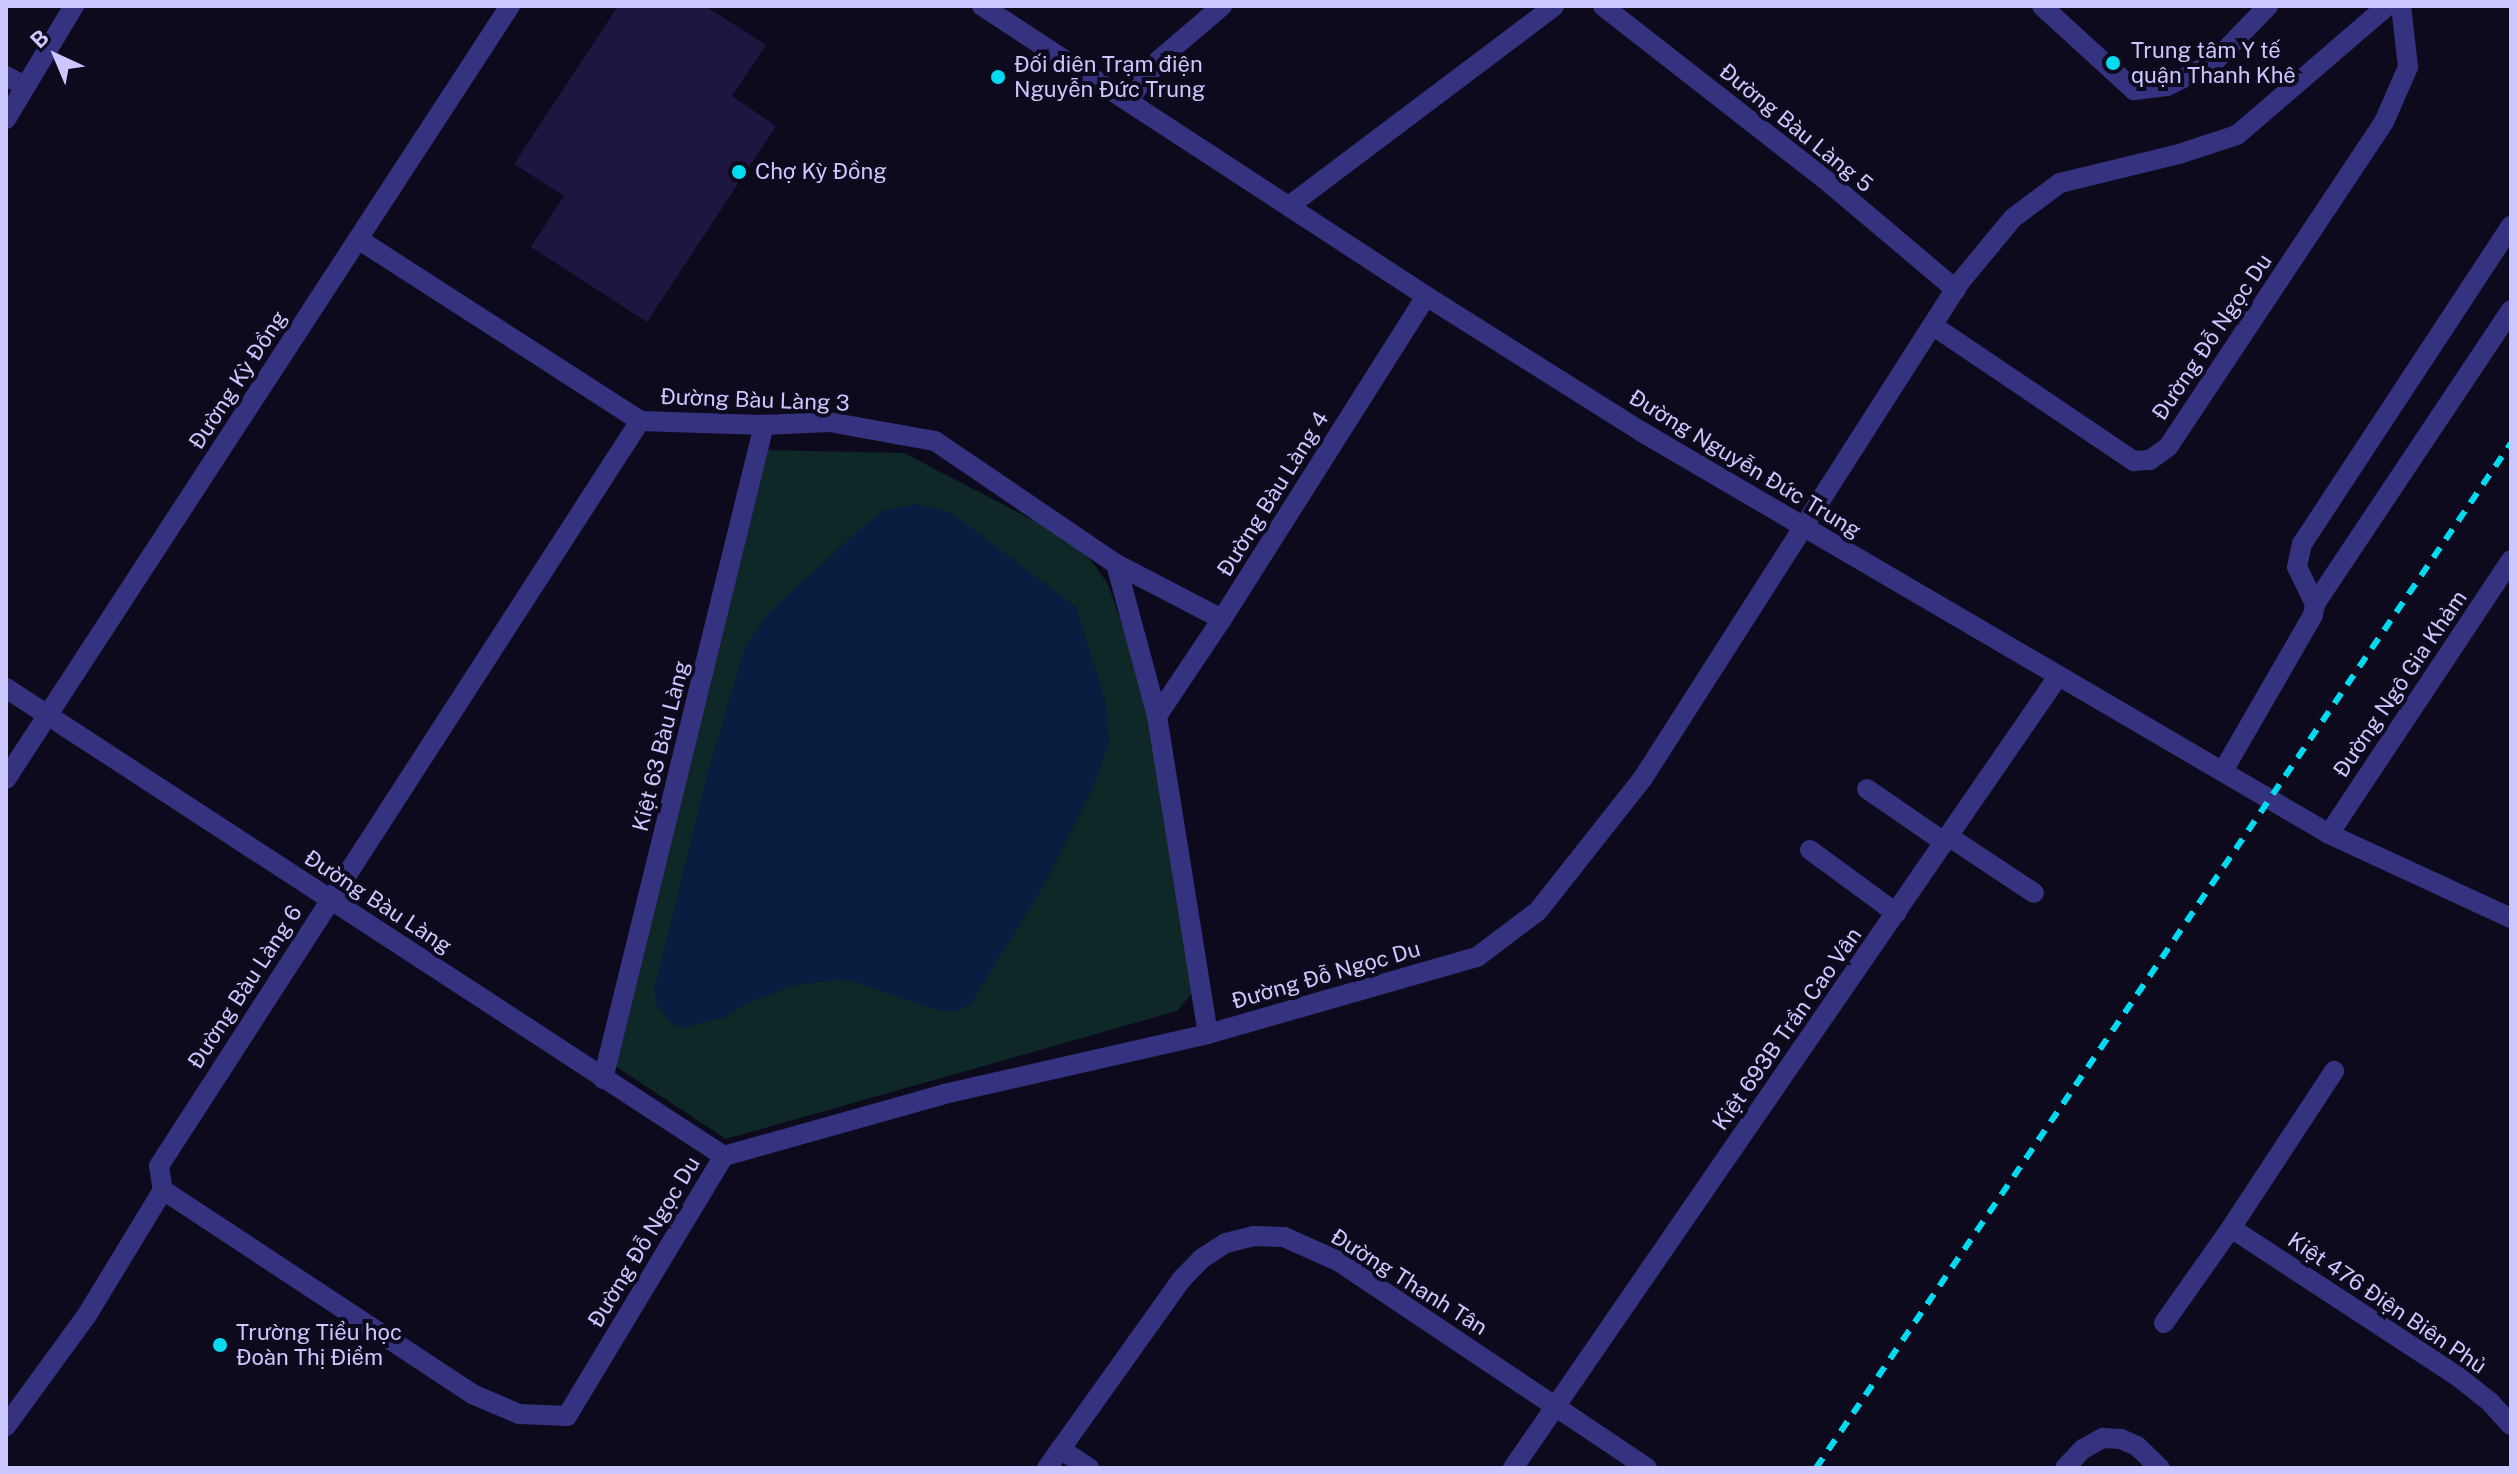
<!DOCTYPE html>
<html>
<head>
<meta charset="utf-8">
<style>
	body { margin:0 }
	#map { position:relative; width:2517px; height:1474px; overflow:hidden; background:#0e0a1e; font-family:"Public Sans",sans-serif }
	div>[style] { position:absolute }
	.green>* { inset:0; background:#0d2827 }
	.water>* { inset:0; background:#081d3f }
	.building>* { inset:0; background:#1e1540 }
	.minor>* { height:20px; margin:-10px; padding:0 10px; transform-origin:10px; border-radius:10px; background:#353280 }
	.rail>* { height:6px; margin-top:-3px; transform-origin:0; background:repeating-linear-gradient(90deg,#00dbf2 0 12px,transparent 0 22px) }
	.dots>* { width:22px; height:22px; translate:-50% -50%; box-sizing:border-box; border:4px solid #0e0a1e; border-radius:50% }
	span { translate:-50% -50%; white-space:nowrap; text-align:center; line-height:1.15; -webkit-text-stroke:8px #0e0a1e; paint-order:stroke }
	.poi-label { font-size:22px; color:#cdc7ff }
	.left { translate:0 -50%; text-align:left }
	.street-label { font-size:22px; color:#cdc7ff }
	.frame { position:absolute; inset:0; border:8px solid #cdc7ff; pointer-events:none }
	.north { position:absolute; left:16px; top:16px; width:80px; height:80px; -webkit-text-stroke:6px #0e0a1e; paint-order:stroke; rotate:316deg; font-size:22px; font-weight:700; line-height:32px; text-align:center; color:#cdc7ff }
	.north::after { content:''; display:block; margin:auto; width:28px; height:36px; background:#cdc7ff; clip-path:polygon(50% 0,100% 100%,50% 72%,0 100%) }
</style>
</head>
<body>
<div id="map">
	<div class="green">
		<i style="clip-path:polygon(765px 450px,904px 453px,1079px 544px,1108px 584px,1152px 711px,1192px 993px,1177px 1011px,726px 1139px,612px 1064px)"></i>
	</div>
	<div class="water">
		<i style="clip-path:polygon(915px 504px,951px 513px,1076px 607px,1106px 703px,1109px 742px,1093px 788px,1046px 882px,970px 1005px,954px 1012px,930px 1008px,849px 980px,818px 982px,792px 986px,748px 1003px,723px 1018px,680px 1028px,669px 1021px,657px 1005px,654px 991px,707px 775px,744px 650px,767px 614px,858px 531px,883px 511px)"></i>
	</div>
	<div class="building">
		<i style="clip-path:polygon(618px 6px,705px 6px,766px 45px,732px 96px,776px 126px,647px 322px,531px 247px,564px 196px,514px 164px)"></i>
	</div>
	<div class="minor">
		<i style="left:982px;top:6px;width:530px;rotate:33.15deg"></i>
		<i style="left:1426px;top:296px;width:255px;rotate:32.2deg"></i>
		<i style="left:1642px;top:432px;width:796px;rotate:30.33deg"></i>
		<i style="left:2329px;top:834px;width:200px;rotate:24.8deg"></i>
		<i style="left:1603px;top:6px;width:283px;rotate:38deg"></i>
		<i style="left:1826px;top:180px;width:170px;rotate:40.2deg"></i>
		<i style="left:2042px;top:6px;width:125px;rotate:42.4deg"></i>
		<i style="left:2134px;top:90px;width:33px;rotate:-7deg"></i>
		<i style="left:2167px;top:86px;width:50px;rotate:-26.1deg"></i>
		<i style="left:2212px;top:64px;width:81px;rotate:-46deg"></i>
		<i style="left:6px;top:76px;width:21px;rotate:28deg"></i>
		<i style="left:1128px;top:100px;width:52px;rotate:-52deg"></i>
		<i style="left:1160px;top:59px;width:82px;rotate:-40.5deg"></i>
		<i style="left:6px;top:119px;width:132px;rotate:-59deg"></i>
		<i style="left:1289px;top:206px;width:332px;rotate:-37deg"></i>
		<i style="left:358px;top:239px;width:336px;rotate:32.8deg"></i>
		<i style="left:640px;top:421px;width:124px;rotate:1.8deg"></i>
		<i style="left:764px;top:425px;width:65px;rotate:-2.6deg"></i>
		<i style="left:829px;top:422px;width:108px;rotate:10.2deg"></i>
		<i style="left:935px;top:441px;width:219px;rotate:34.2deg"></i>
		<i style="left:1116px;top:564px;width:157px;rotate:74.9deg"></i>
		<i style="left:1157px;top:716px;width:322px;rotate:80.9deg"></i>
		<i style="left:1935px;top:327px;width:240px;rotate:34deg"></i>
		<i style="left:2134px;top:461px;width:16px;rotate:-4deg"></i>
		<i style="left:2150px;top:460px;width:22px;rotate:-36deg"></i>
		<i style="left:2168px;top:447px;width:390px;rotate:-56.4deg"></i>
		<i style="left:2384px;top:122px;width:60px;rotate:-66.4deg"></i>
		<i style="left:2408px;top:67px;width:61px;rotate:-96.5deg"></i>
		<i style="left:640px;top:421px;width:887px;rotate:122.85deg"></i>
		<i style="left:159px;top:1166px;width:24px;rotate:81deg"></i>
		<i style="left:163px;top:1190px;width:370px;rotate:33.4deg"></i>
		<i style="left:472px;top:1394px;width:51px;rotate:23.1deg"></i>
		<i style="left:519px;top:1414px;width:48px;rotate:2.4deg"></i>
		<i style="left:567px;top:1416px;width:304px;rotate:-58.9deg"></i>
		<i style="left:724px;top:1156px;width:229px;rotate:-15.7deg"></i>
		<i style="left:944px;top:1094px;width:271px;rotate:-12.8deg"></i>
		<i style="left:1208px;top:1034px;width:280px;rotate:-16deg"></i>
		<i style="left:1477px;top:957px;width:76px;rotate:-37deg"></i>
		<i style="left:1538px;top:911px;width:169px;rotate:-51.7deg"></i>
		<i style="left:1643px;top:778px;width:589px;rotate:-57.42deg"></i>
		<i style="left:1960px;top:282px;width:83px;rotate:-50.4deg"></i>
		<i style="left:2013px;top:218px;width:59px;rotate:-36.7deg"></i>
		<i style="left:2060px;top:183px;width:122px;rotate:-13.7deg"></i>
		<i style="left:2179px;top:154px;width:61px;rotate:-18.1deg"></i>
		<i style="left:2237px;top:135px;width:198px;rotate:-40.7deg"></i>
		<i style="left:1116px;top:564px;width:119px;rotate:27.4deg"></i>
		<i style="left:2315px;top:604px;width:353px;rotate:-56.3deg"></i>
		<i style="left:6px;top:688px;width:857px;rotate:33.1deg"></i>
		<i style="left:1157px;top:716px;width:117px;rotate:-56.2deg"></i>
		<i style="left:1222px;top:619px;width:382px;rotate:-57.7deg"></i>
		<i style="left:2223px;top:771px;width:180px;rotate:-60deg"></i>
		<i style="left:2313px;top:615px;width:11px;rotate:-80deg"></i>
		<i style="left:2315px;top:604px;width:41px;rotate:-115.9deg"></i>
		<i style="left:2297px;top:567px;width:24px;rotate:-78deg"></i>
		<i style="left:2302px;top:544px;width:381px;rotate:-56.7deg"></i>
		<i style="left:6px;top:779px;width:923px;rotate:-56.9deg"></i>
		<i style="left:1867px;top:789px;width:93px;rotate:34.5deg"></i>
		<i style="left:2329px;top:834px;width:329px;rotate:-56.4deg"></i>
		<i style="left:1948px;top:836px;width:103px;rotate:33.5deg"></i>
		<i style="left:1810px;top:850px;width:107px;rotate:36.2deg"></i>
		<i style="left:603px;top:1079px;width:674px;rotate:-76.17deg"></i>
		<i style="left:2231px;top:1228px;width:270px;rotate:33.2deg"></i>
		<i style="left:2457px;top:1376px;width:42px;rotate:38.2deg"></i>
		<i style="left:2490px;top:1402px;width:31px;rotate:48deg"></i>
		<i style="left:2164px;top:1323px;width:116px;rotate:-54.8deg"></i>
		<i style="left:2231px;top:1228px;width:188px;rotate:-56.7deg"></i>
		<i style="left:6px;top:1426px;width:137px;rotate:-53.9deg"></i>
		<i style="left:87px;top:1315px;width:146px;rotate:-58.7deg"></i>
		<i style="left:1060px;top:1449px;width:35px;rotate:33deg"></i>
		<i style="left:1047px;top:1468px;width:231px;rotate:-54.5deg"></i>
		<i style="left:1181px;top:1280px;width:29px;rotate:-46deg"></i>
		<i style="left:1201px;top:1259px;width:30px;rotate:-33deg"></i>
		<i style="left:1226px;top:1243px;width:29px;rotate:-14deg"></i>
		<i style="left:1254px;top:1236px;width:30px;rotate:2deg"></i>
		<i style="left:1284px;top:1237px;width:59px;rotate:24deg"></i>
		<i style="left:1338px;top:1261px;width:372px;rotate:33.8deg"></i>
		<i style="left:1513px;top:1468px;width:959px;rotate:-55.45deg"></i>
		<i style="left:2065px;top:1468px;width:26px;rotate:-47deg"></i>
		<i style="left:2083px;top:1449px;width:23px;rotate:-29deg"></i>
		<i style="left:2103px;top:1438px;width:18px;rotate:3deg"></i>
		<i style="left:2121px;top:1439px;width:17px;rotate:24deg"></i>
		<i style="left:2137px;top:1446px;width:32px;rotate:44deg"></i>
	</div>
	<div class="rail">
		<i style="left:1816px;top:1468px;width:1238px;rotate:-55.86deg"></i>
	</div>
	<div class="dots">
		<i style="left:2113px;top:63px;background:#00dbf2"></i>
		<i style="left:998px;top:77px;background:#00dbf2"></i>
		<i style="left:739px;top:172px;background:#00dbf2"></i>
		<i style="left:220px;top:1345px;background:#00dbf2"></i>
	</div>
	<div class="poi-label">
		<span class="left" style="left:2131px;top:63px">Trung tâm Y tế<br>quận Thanh Khê</span>
		<span class="left" style="left:1014px;top:77px">Đối diện Trạm điện<br>Nguyễn Đức Trung</span>
		<span class="left" style="left:755px;top:172px">Chợ Kỳ Đồng</span>
		<span class="left" style="left:236px;top:1345px">Trường Tiểu học<br>Đoàn Thị Điểm</span>
	</div>
	<div class="street-label">
		<span style="left:1796px;top:128px;rotate:39deg">Đường Bàu Làng 5</span>
		<span style="left:2212px;top:337px;rotate:-56deg">Đường Đỗ Ngọc Du</span>
		<span style="left:238px;top:380px;rotate:-57deg">Đường Kỳ Đồng</span>
		<span style="left:755px;top:400px;rotate:2deg">Đường Bàu Làng 3</span>
		<span style="left:1745px;top:464px;rotate:31deg">Đường Nguyễn Đức Trung</span>
		<span style="left:1273px;top:494px;rotate:-58deg">Đường Bàu Làng 4</span>
		<span style="left:2400px;top:684px;rotate:-56deg">Đường Ngô Gia Khảm</span>
		<span style="left:661px;top:746px;rotate:-76deg">Kiệt 63 Bàu Làng</span>
		<span style="left:378px;top:902px;rotate:33deg">Đường Bàu Làng</span>
		<span style="left:1326px;top:975px;rotate:-16deg">Đường Đỗ Ngọc Du</span>
		<span style="left:245px;top:987px;rotate:-57deg">Đường Bàu Làng 6</span>
		<span style="left:1787px;top:1029px;rotate:-55deg">Kiệt 693B Trần Cao Vân</span>
		<span style="left:644px;top:1242px;rotate:-59deg">Đường Đỗ Ngọc Du</span>
		<span style="left:1409px;top:1282px;rotate:32deg">Đường Thanh Tân</span>
		<span style="left:2387px;top:1303px;rotate:34deg">Kiệt 476 Điện Biên Phủ</span>
	</div>
	<div class="frame"></div>
	<div class="north">B</div>
</div>
</body>
</html>
